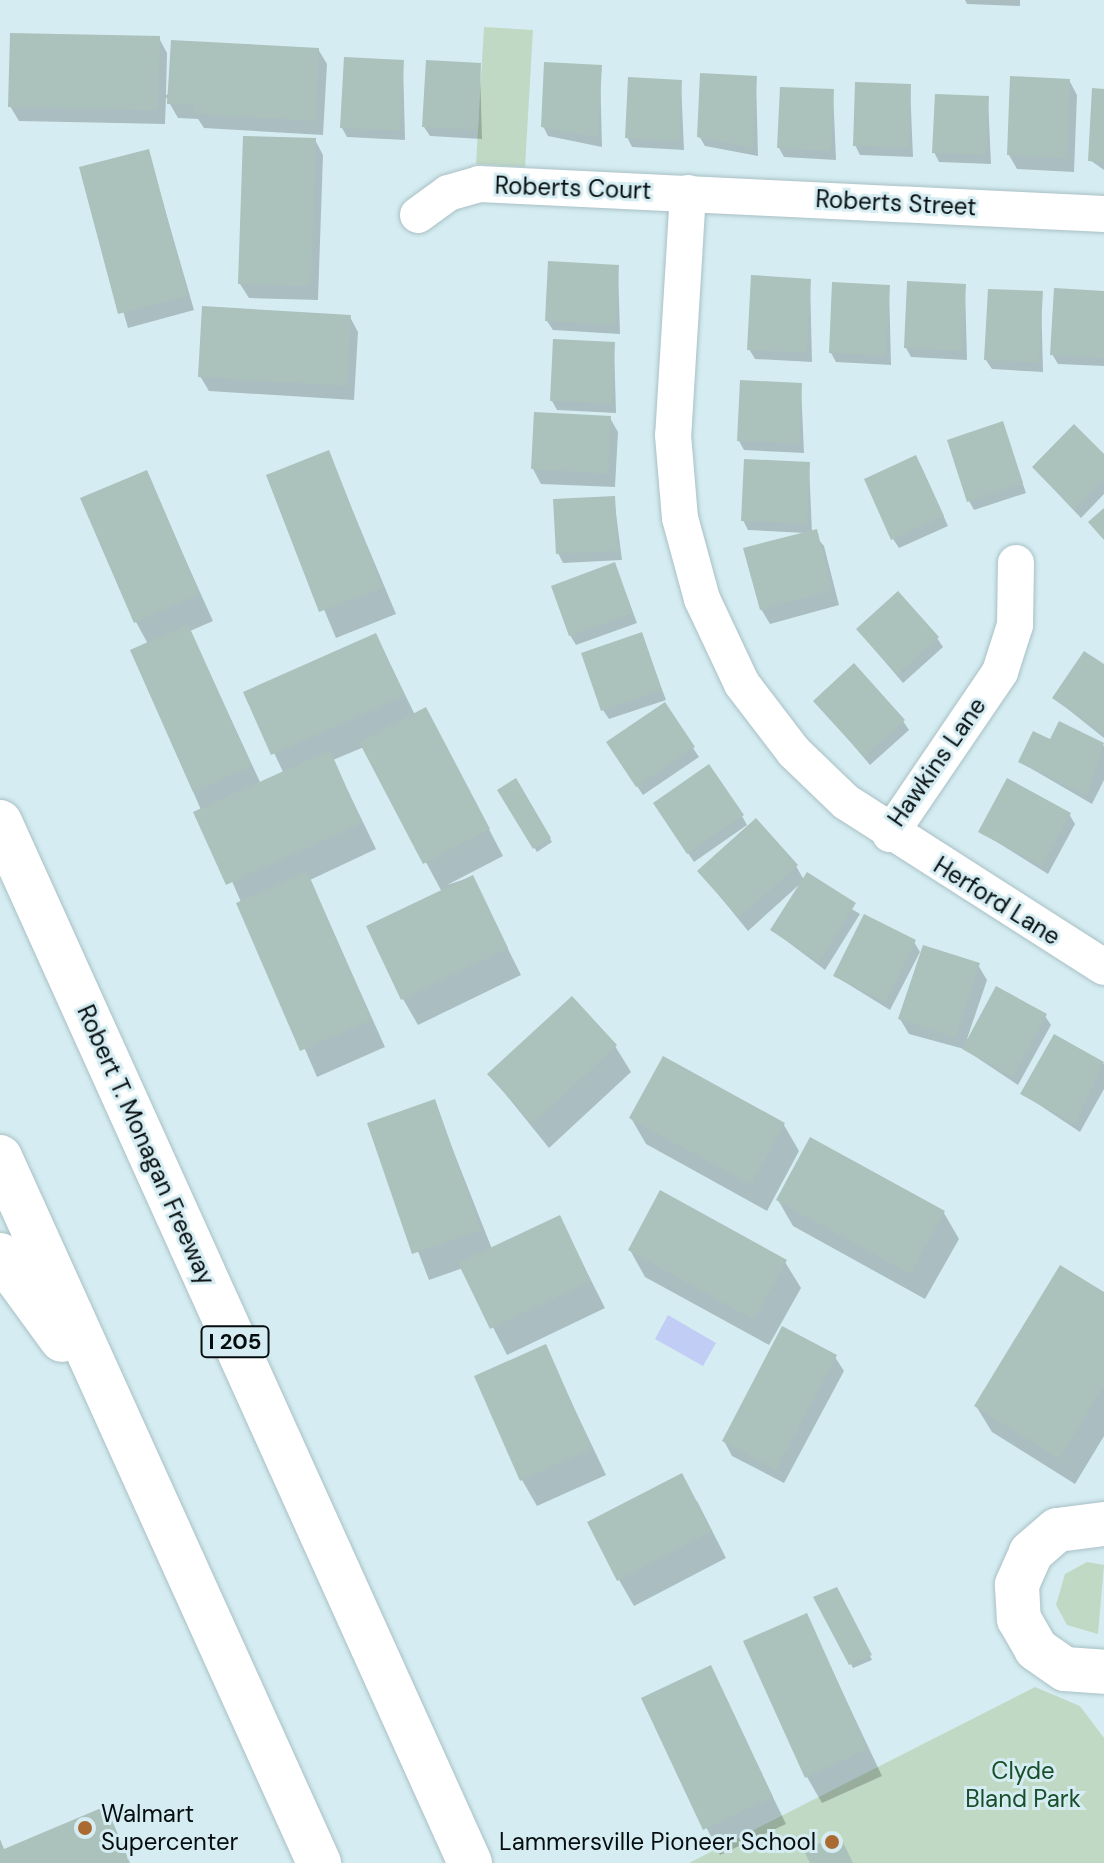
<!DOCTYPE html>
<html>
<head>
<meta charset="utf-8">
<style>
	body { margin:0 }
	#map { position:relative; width:1104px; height:1863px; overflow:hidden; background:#d5edf2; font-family:"DM Sans",sans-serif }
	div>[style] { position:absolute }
	.green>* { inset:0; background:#c0d9c4 }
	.water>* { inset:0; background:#c1cdf4 }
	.shadow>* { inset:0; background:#0003 }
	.building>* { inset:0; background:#abc1bc }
	.roads { filter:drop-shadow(0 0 2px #a9c0c5) drop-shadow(0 0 2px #a9c0c5) }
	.street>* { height:36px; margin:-18px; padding:0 18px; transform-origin:18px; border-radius:18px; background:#fff }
	.secondary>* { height:44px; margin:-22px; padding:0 22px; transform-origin:22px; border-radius:22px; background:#fff }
	.highway>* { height:44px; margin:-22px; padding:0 22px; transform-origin:22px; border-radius:22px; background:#fff }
	.dots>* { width:22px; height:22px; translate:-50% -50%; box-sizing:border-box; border:4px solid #d5edf2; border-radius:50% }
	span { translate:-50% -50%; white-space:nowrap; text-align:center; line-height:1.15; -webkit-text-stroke:6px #d5edf2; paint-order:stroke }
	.shield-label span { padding:2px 6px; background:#d5edf2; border:2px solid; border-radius:6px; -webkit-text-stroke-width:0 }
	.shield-label { font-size:22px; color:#060d0f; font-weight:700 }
	.street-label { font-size:24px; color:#060d0f }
	.park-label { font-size:24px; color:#184f2a }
	.poi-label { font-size:24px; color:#060d0f }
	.left { translate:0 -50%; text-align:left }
	.right { translate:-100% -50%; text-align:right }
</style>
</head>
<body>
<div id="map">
	<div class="green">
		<i style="clip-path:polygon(484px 27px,533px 30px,525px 167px,476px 164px)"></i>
		<i style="clip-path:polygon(1087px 1562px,1104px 1565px,1098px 1634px,1067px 1625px,1056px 1605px,1065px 1574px)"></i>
		<i style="clip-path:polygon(1035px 1687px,1080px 1706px,1104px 1738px,1104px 1863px,689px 1863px)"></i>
	</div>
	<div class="water">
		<i style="clip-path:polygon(668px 1315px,716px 1343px,703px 1366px,655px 1339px)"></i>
	</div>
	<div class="shadow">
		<i style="clip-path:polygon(965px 0,1020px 0,1020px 6px,967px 4px)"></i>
		<i style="clip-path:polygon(159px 38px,167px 53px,166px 95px,318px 49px,327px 64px,323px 135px,204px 128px,198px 119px,178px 118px,166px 97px,165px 124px,19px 121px,10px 106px)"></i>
		<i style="clip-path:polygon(403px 62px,405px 140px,347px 137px,342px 128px)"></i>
		<i style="clip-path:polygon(480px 65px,482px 139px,430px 136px,424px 127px)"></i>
		<i style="clip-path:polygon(600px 67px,602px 147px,548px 136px,543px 126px)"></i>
		<i style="clip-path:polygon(756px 78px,758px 156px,705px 146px,699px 136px)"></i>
		<i style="clip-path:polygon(1069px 80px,1077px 95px,1074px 172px,1017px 169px,1009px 155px)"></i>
		<i style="clip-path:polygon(681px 82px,684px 150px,632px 147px,627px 137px)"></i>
		<i style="clip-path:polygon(910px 86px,913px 157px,860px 155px,855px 145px)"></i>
		<i style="clip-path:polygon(833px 91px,836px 160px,784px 157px,779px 148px)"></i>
		<i style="clip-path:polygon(1104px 91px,1104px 170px,1090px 160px)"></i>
		<i style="clip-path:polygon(988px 98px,991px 164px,939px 162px,934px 152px)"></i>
		<i style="clip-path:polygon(315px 140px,323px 155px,318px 300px,249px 298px,240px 284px)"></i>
		<i style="clip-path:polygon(148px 151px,194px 310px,128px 328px,82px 168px)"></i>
		<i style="clip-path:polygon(618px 267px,620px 334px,553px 330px,547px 321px)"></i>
		<i style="clip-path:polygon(810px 280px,812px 362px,755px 359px,749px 349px)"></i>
		<i style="clip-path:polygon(965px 286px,967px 360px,911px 357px,906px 348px)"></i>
		<i style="clip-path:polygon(889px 287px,891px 365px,836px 362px,831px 353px)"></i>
		<i style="clip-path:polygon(1041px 293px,1043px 372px,992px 369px,986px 360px)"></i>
		<i style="clip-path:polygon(1104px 293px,1104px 366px,1058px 364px,1052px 354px)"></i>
		<i style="clip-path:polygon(350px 317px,358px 332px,354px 400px,209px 391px,200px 376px)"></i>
		<i style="clip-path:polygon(614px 344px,616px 413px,557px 410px,552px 401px)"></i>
		<i style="clip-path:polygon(801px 385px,804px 453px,744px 450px,739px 441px)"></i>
		<i style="clip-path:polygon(610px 418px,618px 432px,615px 487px,541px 484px,533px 469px)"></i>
		<i style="clip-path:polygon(1002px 423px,1026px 493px,974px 510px,969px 501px)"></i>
		<i style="clip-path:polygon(328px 452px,396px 614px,336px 638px,268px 476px)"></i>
		<i style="clip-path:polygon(1104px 456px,1104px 494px,1081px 518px,1034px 468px)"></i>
		<i style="clip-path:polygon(809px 464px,812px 532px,824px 546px,839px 605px,770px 624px,761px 609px,806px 533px,748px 530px,743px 520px)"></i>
		<i style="clip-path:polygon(921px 466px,948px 526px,899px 548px,893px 539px)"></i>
		<i style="clip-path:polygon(146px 472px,213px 621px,190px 631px,261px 784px,284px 774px,246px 693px,376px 635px,415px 715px,440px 735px,503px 856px,447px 885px,472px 877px,521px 975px,418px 1025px,403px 999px,442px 892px,364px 747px,333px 760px,376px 849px,310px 880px,385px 1047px,317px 1077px,132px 651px,148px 644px,136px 622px)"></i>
		<i style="clip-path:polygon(614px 498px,622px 560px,563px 563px,558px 553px)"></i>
		<i style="clip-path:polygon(615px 565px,637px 623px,576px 645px,570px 635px)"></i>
		<i style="clip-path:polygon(858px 630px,937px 638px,943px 647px,903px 683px)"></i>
		<i style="clip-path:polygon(641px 634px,666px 700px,609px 719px,603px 710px)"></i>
		<i style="clip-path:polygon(1104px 667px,1104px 738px,1054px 698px)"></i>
		<i style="clip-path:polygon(816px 701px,903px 721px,909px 730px,870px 765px)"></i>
		<i style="clip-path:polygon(1060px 724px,1104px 746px,1104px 780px,1092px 804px,1020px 762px,1051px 742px)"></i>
		<i style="clip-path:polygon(693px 748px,699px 757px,643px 795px,614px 752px)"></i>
		<i style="clip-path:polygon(515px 781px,552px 842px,537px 852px,500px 790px)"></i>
		<i style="clip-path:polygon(661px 813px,742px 816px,747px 825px,694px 862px)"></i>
		<i style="clip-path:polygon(1069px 814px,1075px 824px,1048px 874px,981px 832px)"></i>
		<i style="clip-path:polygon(796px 866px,804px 880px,860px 914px,825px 970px,772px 930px,800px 884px,748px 931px,700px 872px)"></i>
		<i style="clip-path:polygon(914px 942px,920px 952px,890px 1010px,835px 976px)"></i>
		<i style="clip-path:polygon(978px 965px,987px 980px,967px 1039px,1045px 1016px,1051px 1025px,1018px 1085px,964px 1049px,909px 1034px,900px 1019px)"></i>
		<i style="clip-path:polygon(1054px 1037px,1104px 1064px,1104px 1089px,1080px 1132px,1023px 1094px)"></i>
		<i style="clip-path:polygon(615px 1046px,631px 1072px,549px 1148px,490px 1075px)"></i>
		<i style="clip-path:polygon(434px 1102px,492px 1249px,559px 1217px,605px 1308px,507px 1355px,463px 1268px,429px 1280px,369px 1124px)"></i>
		<i style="clip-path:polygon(631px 1118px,784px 1125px,799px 1151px,767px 1211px,646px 1144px)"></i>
		<i style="clip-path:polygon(778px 1200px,944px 1213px,959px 1239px,925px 1299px,793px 1226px)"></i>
		<i style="clip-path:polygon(630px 1250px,785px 1262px,801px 1288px,769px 1345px,645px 1277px)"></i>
		<i style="clip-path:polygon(1104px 1295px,1104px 1436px,1075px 1484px,992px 1432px,976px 1406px)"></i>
		<i style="clip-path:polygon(545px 1347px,606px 1475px,537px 1506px,522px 1480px)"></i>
		<i style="clip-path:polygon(835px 1357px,844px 1371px,784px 1483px,732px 1456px,724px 1441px)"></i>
		<i style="clip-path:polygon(697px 1501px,726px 1558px,634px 1606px,619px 1580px)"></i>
		<i style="clip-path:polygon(836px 1589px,872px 1660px,853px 1668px,816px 1598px)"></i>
		<i style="clip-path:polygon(806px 1615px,882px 1776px,822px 1803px,807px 1777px)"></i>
		<i style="clip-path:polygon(710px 1667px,786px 1824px,720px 1855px,643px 1699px)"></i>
	</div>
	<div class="building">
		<i style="clip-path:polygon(10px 33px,160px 36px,158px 110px,8px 107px)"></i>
		<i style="clip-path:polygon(171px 40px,319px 48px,316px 121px,194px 114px,194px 105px,167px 104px)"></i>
		<i style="clip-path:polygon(344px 57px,404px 60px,400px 131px,340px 128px)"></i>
		<i style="clip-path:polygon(426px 60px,481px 63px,478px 130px,422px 127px)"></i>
		<i style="clip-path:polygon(544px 62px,602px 65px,598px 138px,541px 127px)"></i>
		<i style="clip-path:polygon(700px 73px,757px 76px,753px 148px,697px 137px)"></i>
		<i style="clip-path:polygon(1010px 76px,1070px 79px,1067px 158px,1007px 155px)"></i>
		<i style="clip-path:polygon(628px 77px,682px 80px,679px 141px,625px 138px)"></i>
		<i style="clip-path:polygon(855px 82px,911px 84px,909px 148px,853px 146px)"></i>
		<i style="clip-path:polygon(780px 87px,834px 89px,831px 151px,777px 148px)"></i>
		<i style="clip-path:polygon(1092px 88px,1104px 89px,1104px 162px,1088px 161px)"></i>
		<i style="clip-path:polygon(935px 94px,989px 96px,986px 155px,932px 153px)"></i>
		<i style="clip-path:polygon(243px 136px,316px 138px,311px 286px,238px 284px)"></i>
		<i style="clip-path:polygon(149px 149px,188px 296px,118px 314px,79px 167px)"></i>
		<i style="clip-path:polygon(548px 261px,619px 265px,616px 325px,545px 321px)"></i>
		<i style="clip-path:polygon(751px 275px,811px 279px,807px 353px,747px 350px)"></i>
		<i style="clip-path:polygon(907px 281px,966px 284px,962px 351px,904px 348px)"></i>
		<i style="clip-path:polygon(832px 282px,890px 285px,886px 356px,829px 353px)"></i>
		<i style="clip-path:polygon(1054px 288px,1104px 291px,1104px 358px,1050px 355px)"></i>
		<i style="clip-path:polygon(988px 289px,1043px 291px,1039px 363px,984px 360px)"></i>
		<i style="clip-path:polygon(202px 306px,351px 315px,347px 386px,198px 377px)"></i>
		<i style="clip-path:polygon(553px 339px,615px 342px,612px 404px,550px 401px)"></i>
		<i style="clip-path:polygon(740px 380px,802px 383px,799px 444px,737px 441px)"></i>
		<i style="clip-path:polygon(534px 412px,611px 416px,608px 474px,531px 469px)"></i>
		<i style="clip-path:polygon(1003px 421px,1023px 483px,967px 502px,947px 440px)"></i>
		<i style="clip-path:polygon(1074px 424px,1104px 454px,1104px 479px,1074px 510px,1032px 467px)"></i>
		<i style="clip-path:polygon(329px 450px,383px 588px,319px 612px,266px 475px)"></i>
		<i style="clip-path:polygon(916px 455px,944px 516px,891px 540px,864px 479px)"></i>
		<i style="clip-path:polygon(744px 459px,810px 462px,807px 524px,741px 521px)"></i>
		<i style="clip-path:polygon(147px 470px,200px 594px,134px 623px,80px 498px)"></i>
		<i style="clip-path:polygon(615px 496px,618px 551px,556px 554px,553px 499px)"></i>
		<i style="clip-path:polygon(1104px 508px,1104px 540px,1088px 522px)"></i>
		<i style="clip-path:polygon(817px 529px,832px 590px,760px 610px,743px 548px)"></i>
		<i style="clip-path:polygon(615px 562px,633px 613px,569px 636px,551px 586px)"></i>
		<i style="clip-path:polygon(898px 591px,939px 637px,897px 675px,856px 629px)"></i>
		<i style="clip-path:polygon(188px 624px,252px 766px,193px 792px,130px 650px)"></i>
		<i style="clip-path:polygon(642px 632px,662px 690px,601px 711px,581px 653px)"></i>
		<i style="clip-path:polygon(376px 633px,405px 696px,271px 755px,243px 692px)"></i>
		<i style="clip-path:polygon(1084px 651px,1104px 664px,1104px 734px,1052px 698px)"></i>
		<i style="clip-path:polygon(854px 663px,905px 720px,864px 757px,813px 701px)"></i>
		<i style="clip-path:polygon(665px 702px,695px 747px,636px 787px,606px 742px)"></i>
		<i style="clip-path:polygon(426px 707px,490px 829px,423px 864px,359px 742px)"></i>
		<i style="clip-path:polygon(1059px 721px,1104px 743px,1087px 796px,1018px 762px,1033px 731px,1050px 739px)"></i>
		<i style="clip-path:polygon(330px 750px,362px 823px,226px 885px,193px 812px)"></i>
		<i style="clip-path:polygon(709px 764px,744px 815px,687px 854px,653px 803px)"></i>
		<i style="clip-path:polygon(516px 778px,551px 838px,533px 849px,497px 790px)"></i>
		<i style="clip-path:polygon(1007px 778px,1071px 813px,1042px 866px,978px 832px)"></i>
		<i style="clip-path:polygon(756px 818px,798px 865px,739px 918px,697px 871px)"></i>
		<i style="clip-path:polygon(307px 871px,372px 1020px,300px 1051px,236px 903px)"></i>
		<i style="clip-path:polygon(807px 872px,856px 903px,819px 962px,770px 930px)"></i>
		<i style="clip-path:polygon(473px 875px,508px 948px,401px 1000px,366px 926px)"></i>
		<i style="clip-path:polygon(864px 914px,916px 940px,885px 1002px,833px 976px)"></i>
		<i style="clip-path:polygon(923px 945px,980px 963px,955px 1038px,898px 1019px)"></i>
		<i style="clip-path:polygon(996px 986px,1047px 1014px,1013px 1077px,962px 1049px)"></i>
		<i style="clip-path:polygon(572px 996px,617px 1045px,533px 1124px,487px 1074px)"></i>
		<i style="clip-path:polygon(1054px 1034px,1104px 1062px,1075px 1124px,1020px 1094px)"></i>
		<i style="clip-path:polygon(663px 1056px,785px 1123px,751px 1185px,629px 1118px)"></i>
		<i style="clip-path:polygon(435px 1099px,481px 1230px,412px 1254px,367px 1123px)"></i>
		<i style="clip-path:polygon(810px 1137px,945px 1211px,910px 1274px,776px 1200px)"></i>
		<i style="clip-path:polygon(660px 1190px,787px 1260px,754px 1320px,628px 1250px)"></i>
		<i style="clip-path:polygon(560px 1215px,591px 1281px,490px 1329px,458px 1263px)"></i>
		<i style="clip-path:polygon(1060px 1265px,1104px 1292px,1104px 1386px,1059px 1459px,974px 1406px)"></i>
		<i style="clip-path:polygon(782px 1326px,837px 1355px,776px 1470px,722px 1441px)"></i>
		<i style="clip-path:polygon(546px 1344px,592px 1449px,520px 1481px,474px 1376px)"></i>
		<i style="clip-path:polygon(682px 1473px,712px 1531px,617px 1581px,587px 1522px)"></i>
		<i style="clip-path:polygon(837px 1587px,872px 1655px,849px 1665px,813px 1597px)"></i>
		<i style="clip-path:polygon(807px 1613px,868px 1749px,805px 1778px,743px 1641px)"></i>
		<i style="clip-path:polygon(711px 1665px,773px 1797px,703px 1830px,641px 1698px)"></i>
		<i style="clip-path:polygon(106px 1806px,130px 1863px,0 1863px,0 1839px,4px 1849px)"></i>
		<i style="clip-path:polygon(839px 1834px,853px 1863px,810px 1863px,804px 1851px)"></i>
	</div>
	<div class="roads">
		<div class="street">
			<i style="left:688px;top:193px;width:242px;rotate:93.5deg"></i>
			<i style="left:673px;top:435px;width:83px;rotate:85.2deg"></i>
			<i style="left:680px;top:518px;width:84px;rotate:74.8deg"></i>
			<i style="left:702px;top:599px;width:94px;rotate:64.8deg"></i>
			<i style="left:742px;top:684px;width:86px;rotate:52.6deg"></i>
			<i style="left:794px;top:752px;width:72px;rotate:43.9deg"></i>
			<i style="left:846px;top:802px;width:306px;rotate:32.6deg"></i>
			<i style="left:418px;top:215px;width:37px;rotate:-36deg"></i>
			<i style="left:448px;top:193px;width:32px;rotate:-16deg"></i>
			<i style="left:479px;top:184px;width:626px;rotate:2.75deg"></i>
			<i style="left:890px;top:834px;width:196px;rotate:-55.8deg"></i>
			<i style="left:1000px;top:672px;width:49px;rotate:-72.3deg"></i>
			<i style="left:1015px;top:625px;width:62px;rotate:-89.1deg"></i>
		</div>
		<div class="secondary">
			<i style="left:1104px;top:1524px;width:47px;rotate:172.7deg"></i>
			<i style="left:1057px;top:1530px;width:35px;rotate:139deg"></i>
			<i style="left:1031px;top:1553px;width:35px;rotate:114deg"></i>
			<i style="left:1017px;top:1585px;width:34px;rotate:87deg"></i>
			<i style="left:1019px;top:1619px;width:34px;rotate:60deg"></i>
			<i style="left:1036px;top:1649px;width:35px;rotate:35deg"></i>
			<i style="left:1065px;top:1669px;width:39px;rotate:4deg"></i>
		</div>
		<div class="highway">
			<i style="left:0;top:822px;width:1142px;rotate:65.7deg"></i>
			<i style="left:0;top:1157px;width:775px;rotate:65.68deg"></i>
			<i style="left:0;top:1255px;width:105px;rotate:53.9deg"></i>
		</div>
	</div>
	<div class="dots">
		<i style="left:85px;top:1828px;background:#aa6b33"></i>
		<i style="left:832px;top:1842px;background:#aa6b33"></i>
	</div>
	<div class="shield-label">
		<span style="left:235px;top:1342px">I 205</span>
	</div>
	<div class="street-label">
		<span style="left:573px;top:188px;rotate:2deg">Roberts Court</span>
		<span style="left:896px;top:203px;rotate:3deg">Roberts Street</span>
		<span style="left:937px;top:762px;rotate:-55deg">Hawkins Lane</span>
		<span style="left:997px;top:901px;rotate:32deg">Herford Lane</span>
		<span style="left:146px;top:1145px;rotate:66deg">Robert T. Monagan Freeway</span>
	</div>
	<div class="park-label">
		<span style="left:1023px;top:1785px">Clyde<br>Bland Park</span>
	</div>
	<div class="poi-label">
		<span class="left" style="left:101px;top:1828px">Walmart<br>Supercenter</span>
		<span class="right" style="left:816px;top:1842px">Lammersville Pioneer School</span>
	</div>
</div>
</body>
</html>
